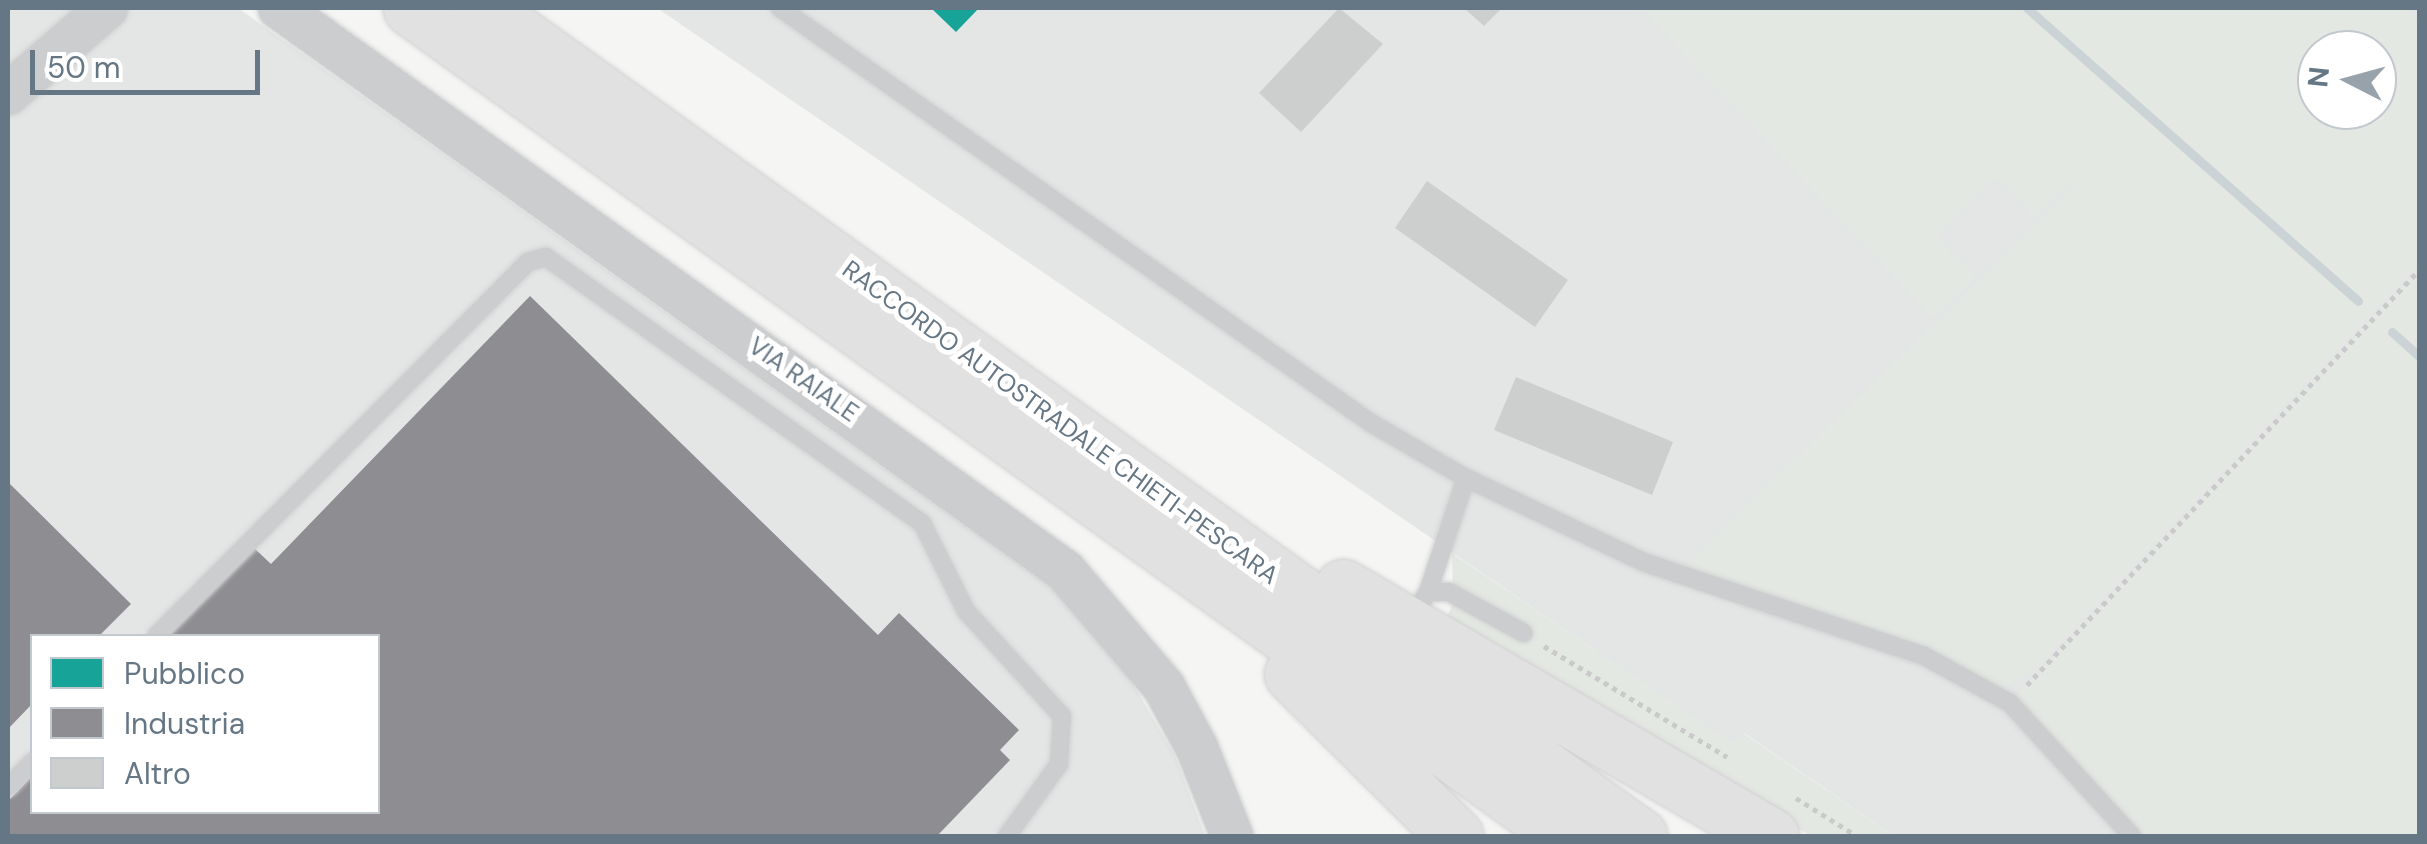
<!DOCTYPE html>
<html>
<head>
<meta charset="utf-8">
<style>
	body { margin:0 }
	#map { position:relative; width:2427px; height:844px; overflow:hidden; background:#f5f5f4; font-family:"DM Sans",sans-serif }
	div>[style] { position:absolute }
	.built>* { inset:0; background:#e4e5e5 }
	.green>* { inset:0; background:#e4e8e2 }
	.public>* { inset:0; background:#17a398 }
	.industry>* { inset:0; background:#8d8d92 }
	.stream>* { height:9px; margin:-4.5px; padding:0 4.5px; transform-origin:4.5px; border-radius:4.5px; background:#cbd3d6 }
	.building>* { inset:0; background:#cdcfcf }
	.path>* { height:5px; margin-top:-2.5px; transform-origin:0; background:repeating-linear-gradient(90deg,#cacaca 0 5px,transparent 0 10px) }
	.roads { filter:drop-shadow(0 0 2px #d1d1d2) drop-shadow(0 0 2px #d1d1d2) }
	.service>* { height:18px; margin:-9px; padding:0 9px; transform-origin:9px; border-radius:9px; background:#cbcdce }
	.tertiary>* { height:42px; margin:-21px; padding:0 21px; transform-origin:21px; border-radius:21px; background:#cbcdce }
	.motorway>* { height:55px; margin:-27.5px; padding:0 27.5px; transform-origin:27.5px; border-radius:27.5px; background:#e0e1e0 }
	span { translate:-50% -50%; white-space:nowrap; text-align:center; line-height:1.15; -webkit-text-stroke:10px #fff; paint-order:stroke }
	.street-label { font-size:25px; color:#657684 }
	.frame { position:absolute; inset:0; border:10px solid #657684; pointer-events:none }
	.legend { position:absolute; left:30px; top:634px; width:350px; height:180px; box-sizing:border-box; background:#fff; border:2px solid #c1c8ce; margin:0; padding:12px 18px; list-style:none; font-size:30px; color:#657684 }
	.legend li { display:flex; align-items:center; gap:20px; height:50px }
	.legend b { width:50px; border:2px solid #c1c8ce }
	.north { position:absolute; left:2297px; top:30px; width:100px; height:100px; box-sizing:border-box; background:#fff; border:2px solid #c1c8ce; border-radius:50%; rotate:276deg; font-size:28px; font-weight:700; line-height:40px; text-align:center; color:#657684 }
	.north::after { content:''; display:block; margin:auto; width:35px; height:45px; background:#97a2ab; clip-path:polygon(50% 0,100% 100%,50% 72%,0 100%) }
	.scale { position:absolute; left:30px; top:50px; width:230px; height:45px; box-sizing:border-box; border:5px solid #657684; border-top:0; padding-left:12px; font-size:30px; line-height:35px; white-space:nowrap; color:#657684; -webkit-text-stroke:8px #fff; paint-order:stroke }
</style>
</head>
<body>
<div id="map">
	<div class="built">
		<i style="clip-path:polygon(evenodd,8px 8px,238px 8px,1052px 588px,1113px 650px,1175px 756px,1205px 836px,8px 836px,8px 8px,32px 636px,378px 636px,378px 812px,32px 812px,32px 636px)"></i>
		<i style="clip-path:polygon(evenodd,657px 8px,2419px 8px,2419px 836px,1894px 836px,1744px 733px,1732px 744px,657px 8px,2317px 50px,2377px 50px,2377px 110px,2317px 110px,2317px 50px)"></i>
	</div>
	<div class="green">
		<i style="clip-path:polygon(evenodd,1641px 8px,2405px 8px,2419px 21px,2419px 263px,2039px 665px,1999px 692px,1681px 570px,2076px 186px,2072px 182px,2035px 217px,1995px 178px,1936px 237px,1975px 277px,1933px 318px,1641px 8px,2317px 50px,2377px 50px,2377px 110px,2317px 110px,2317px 50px)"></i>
		<i style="clip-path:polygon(2419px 269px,2419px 836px,2132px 836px,2010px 703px)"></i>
		<i style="clip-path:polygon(1452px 553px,1732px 743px,1743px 733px,1894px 836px,1811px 836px,1443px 627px,1453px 603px)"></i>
	</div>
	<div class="public">
		<i style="clip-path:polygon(931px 8px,979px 8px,956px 32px)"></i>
	</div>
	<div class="industry">
		<i style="clip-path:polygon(530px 296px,878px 635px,899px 613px,1019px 730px,1000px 750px,1010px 760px,937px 836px,8px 836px,8px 801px,32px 776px,32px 812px,378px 812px,378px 636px,167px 636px,253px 547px,271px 564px)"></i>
		<i style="clip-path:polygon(8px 482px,131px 604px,99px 636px,32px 636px,32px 704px,8px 729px)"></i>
	</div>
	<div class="stream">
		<i style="left:2027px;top:8px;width:442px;rotate:41.5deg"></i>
		<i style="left:2392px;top:332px;width:38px;rotate:42deg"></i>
	</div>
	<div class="building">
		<i style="clip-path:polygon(1339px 8px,1383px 44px,1301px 132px,1259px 93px)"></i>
		<i style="clip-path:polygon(1464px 8px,1502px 8px,1484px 26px)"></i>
		<i style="clip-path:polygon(1427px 181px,1568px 280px,1535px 327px,1395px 228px)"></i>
		<i style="clip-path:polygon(1516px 377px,1673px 442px,1652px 495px,1494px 430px)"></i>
	</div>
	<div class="path">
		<i style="left:1544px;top:646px;width:214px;rotate:31.2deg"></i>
		<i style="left:2027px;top:685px;width:572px;rotate:-46.63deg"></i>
		<i style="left:1796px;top:798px;width:72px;rotate:31.9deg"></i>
	</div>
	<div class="roads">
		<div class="service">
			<i style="left:780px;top:8px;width:722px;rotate:35.08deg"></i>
			<i style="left:1371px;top:423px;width:110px;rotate:30.1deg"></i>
			<i style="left:1466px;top:478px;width:199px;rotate:25.3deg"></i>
			<i style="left:1646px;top:563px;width:293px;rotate:18.5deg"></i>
			<i style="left:1924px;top:656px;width:98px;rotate:28.7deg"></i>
			<i style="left:2010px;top:703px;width:180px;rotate:47.5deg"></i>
			<i style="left:1428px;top:592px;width:120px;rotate:-71.6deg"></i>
			<i style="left:1410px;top:619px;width:32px;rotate:-56deg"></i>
			<i style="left:1428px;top:592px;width:21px"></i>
			<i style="left:1449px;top:592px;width:85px;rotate:28.7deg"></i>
			<i style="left:156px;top:636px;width:528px;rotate:-45.15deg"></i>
			<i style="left:528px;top:262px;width:19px;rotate:-16deg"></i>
			<i style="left:546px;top:257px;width:461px;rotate:35.3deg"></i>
			<i style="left:922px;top:523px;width:98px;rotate:63.4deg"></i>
			<i style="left:966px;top:611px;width:142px;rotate:47.6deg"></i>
			<i style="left:1062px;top:716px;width:48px;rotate:93.6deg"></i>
			<i style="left:1059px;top:764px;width:89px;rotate:125.8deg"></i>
			<i style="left:8px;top:787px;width:35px;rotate:-46deg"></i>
		</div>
		<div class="tertiary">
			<i style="left:279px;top:8px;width:967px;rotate:35.61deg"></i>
			<i style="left:1065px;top:571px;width:153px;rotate:49.5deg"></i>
			<i style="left:1164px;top:687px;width:69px;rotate:61.6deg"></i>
			<i style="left:1197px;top:748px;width:95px;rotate:68.3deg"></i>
			<i style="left:8px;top:94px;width:131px;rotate:-41deg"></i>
		</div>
		<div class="motorway">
			<i style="left:411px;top:8px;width:1421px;rotate:35.64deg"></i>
			<i style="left:482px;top:8px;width:1423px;rotate:35.59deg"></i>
			<i style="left:1343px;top:587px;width:495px;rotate:30.2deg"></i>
			<i style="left:1292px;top:674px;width:230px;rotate:44.8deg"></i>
		</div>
	</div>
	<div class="street-label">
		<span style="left:803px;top:380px;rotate:35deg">VIA RAIALE</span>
		<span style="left:1060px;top:423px;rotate:36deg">RACCORDO AUTOSTRADALE CHIETI-PESCARA</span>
	</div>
	<div class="frame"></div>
	<ul class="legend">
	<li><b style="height:28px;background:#17a398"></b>Pubblico</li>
	<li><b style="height:28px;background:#8d8d92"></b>Industria</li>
	<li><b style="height:28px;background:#cdcfcf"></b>Altro</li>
	</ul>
	<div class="north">N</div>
	<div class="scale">50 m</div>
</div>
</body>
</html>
